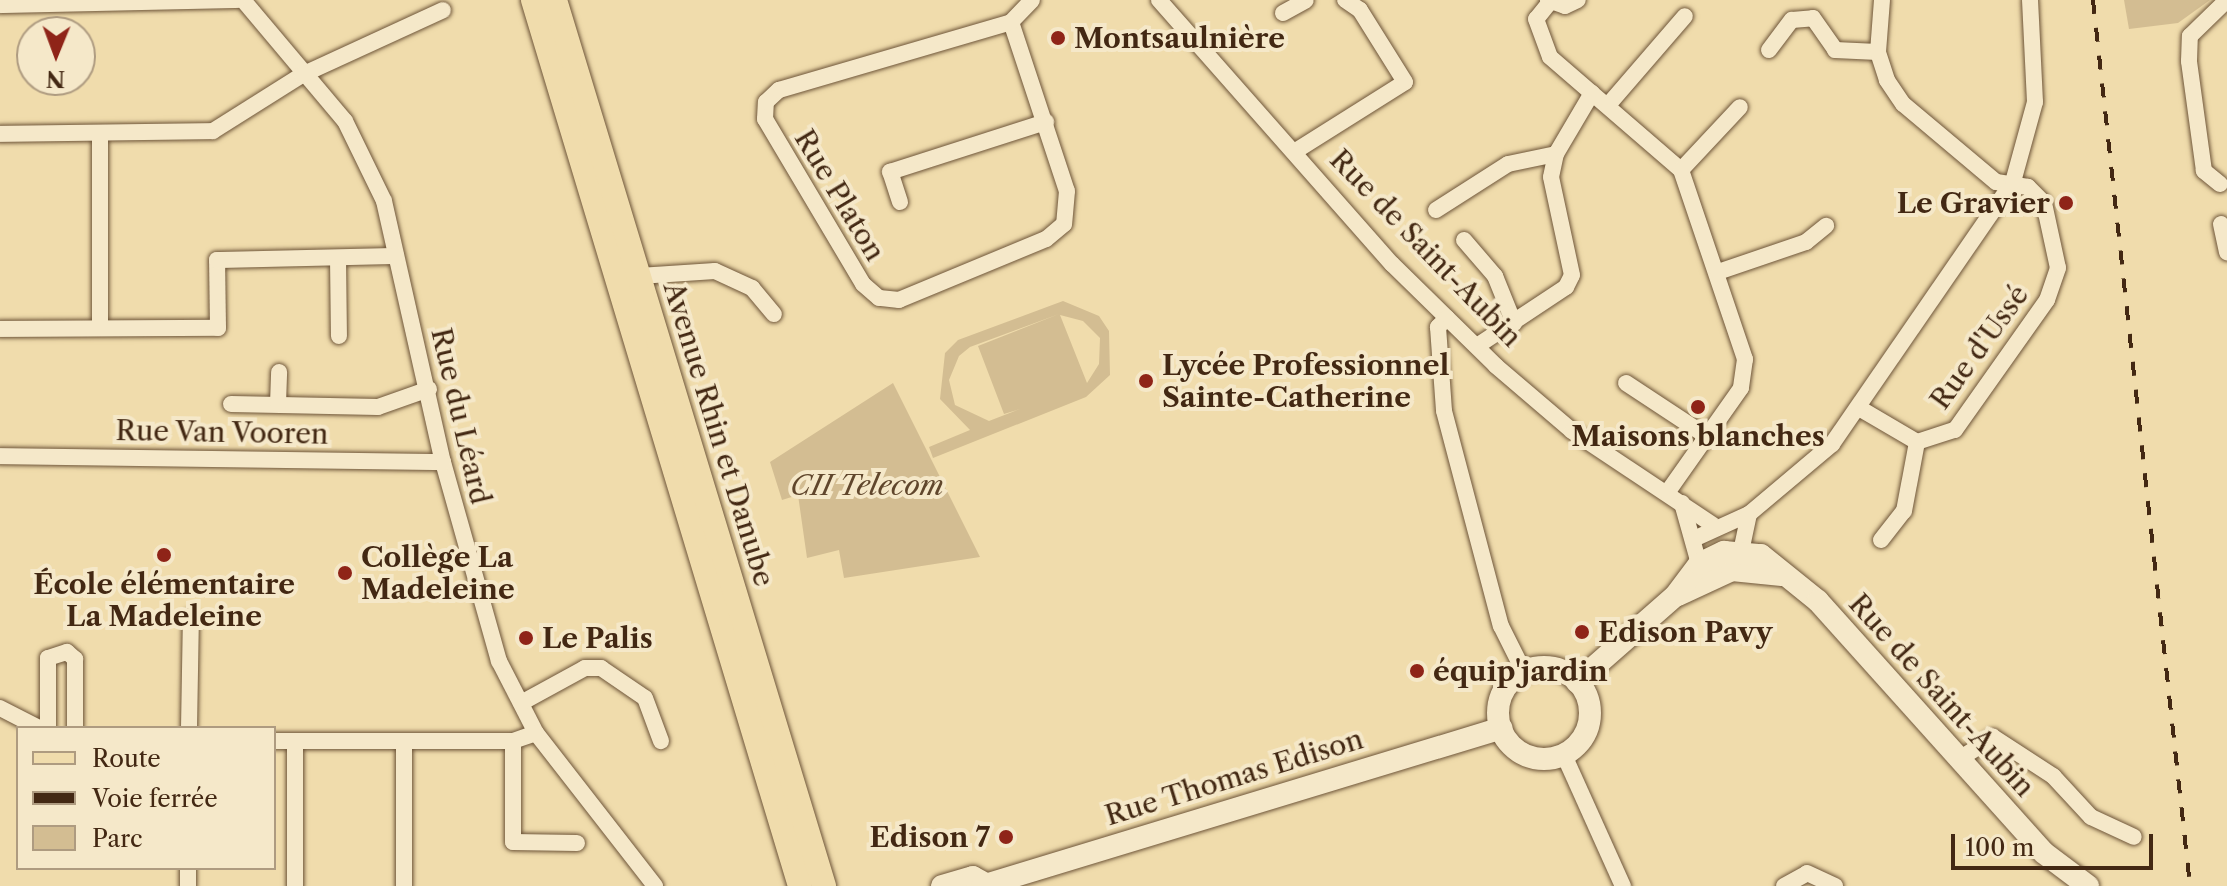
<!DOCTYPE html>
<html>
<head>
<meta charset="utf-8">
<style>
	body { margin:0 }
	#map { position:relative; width:2227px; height:886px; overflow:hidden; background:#f0dcac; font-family:"Libre Caslon Text",serif }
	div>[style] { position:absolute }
	.green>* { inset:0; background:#d3bd92 }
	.roads { filter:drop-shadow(0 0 2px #6e5539) drop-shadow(0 0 2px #6e5539) }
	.street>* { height:16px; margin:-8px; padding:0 8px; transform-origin:8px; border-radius:8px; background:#f5e8c9 }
	.secondary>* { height:22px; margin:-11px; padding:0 11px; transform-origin:11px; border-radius:11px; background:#f5e8c9 }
	.secondary>.ring { margin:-11px; padding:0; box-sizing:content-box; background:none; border:22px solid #f5e8c9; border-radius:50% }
	.primary>* { height:24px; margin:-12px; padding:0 12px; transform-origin:12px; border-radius:12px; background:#f0dcac }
	.rail>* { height:4px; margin-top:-2px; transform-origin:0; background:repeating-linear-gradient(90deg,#432813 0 14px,transparent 0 28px) }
	.dots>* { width:22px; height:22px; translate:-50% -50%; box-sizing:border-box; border:4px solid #f5e8c9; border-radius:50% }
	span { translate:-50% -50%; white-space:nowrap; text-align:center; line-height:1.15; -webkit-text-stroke:8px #f5e8c9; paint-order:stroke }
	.poi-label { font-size:28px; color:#432813; font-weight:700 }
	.left { translate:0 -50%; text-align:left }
	.right { translate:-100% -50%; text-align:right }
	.street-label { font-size:28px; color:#432813 }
	.park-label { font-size:28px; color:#60462c; font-style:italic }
	.legend { position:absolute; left:16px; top:726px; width:260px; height:144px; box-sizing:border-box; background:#f5e8c9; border:2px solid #ae9b80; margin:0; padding:10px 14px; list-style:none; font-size:24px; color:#432813 }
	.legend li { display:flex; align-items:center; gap:16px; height:40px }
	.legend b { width:40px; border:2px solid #ae9b80 }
	.north { position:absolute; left:16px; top:16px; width:80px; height:80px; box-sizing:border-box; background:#f5e8c9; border:2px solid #ae9b80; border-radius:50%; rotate:181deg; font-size:22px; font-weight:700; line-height:32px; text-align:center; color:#432813 }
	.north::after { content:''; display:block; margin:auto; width:28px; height:36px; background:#8f2418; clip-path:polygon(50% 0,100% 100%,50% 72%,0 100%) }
	.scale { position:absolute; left:1951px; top:834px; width:202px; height:36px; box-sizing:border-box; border:4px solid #432813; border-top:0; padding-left:10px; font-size:24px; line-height:28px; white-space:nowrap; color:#432813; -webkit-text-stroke:6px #f5e8c9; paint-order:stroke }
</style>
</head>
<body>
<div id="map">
	<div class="green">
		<i style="clip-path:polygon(2124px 0,2210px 0,2178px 23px,2129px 29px)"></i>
		<i style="clip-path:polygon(evenodd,1063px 301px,1099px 316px,1109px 331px,1110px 375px,1086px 397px,933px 458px,929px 447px,970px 430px,940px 399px,945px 353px,958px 340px,1063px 301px,1059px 314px,978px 346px,1004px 414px,1020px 409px,989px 421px,955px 405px,949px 380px,959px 356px,970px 347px,1059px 314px,1063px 301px,1060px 315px,1083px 321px,1100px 338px,1099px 364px,1087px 383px,1060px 315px)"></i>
		<i style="clip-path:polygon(893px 383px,980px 557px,844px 578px,839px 550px,807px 558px,798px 495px,782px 500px,770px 462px)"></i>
	</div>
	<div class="roads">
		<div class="street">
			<i style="left:243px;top:0;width:158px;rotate:49.9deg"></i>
			<i style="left:345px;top:121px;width:89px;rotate:64deg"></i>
			<i style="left:384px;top:201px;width:268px;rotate:77.3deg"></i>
			<i style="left:443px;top:462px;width:207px;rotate:74.3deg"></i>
			<i style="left:499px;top:661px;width:81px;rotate:62.8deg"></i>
			<i style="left:536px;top:733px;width:194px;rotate:52.1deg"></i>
			<i style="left:1159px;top:0;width:352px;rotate:48.6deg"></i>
			<i style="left:1392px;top:264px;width:146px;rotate:44.4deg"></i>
			<i style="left:1496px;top:366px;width:100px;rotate:40.5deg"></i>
			<i style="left:1572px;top:431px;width:169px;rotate:33.7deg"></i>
			<i style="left:1548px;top:0;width:18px;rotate:19deg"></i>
			<i style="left:1565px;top:6px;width:14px;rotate:-25deg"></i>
			<i style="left:1550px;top:2px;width:22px;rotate:129deg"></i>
			<i style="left:1536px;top:19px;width:40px;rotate:69.8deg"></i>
			<i style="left:1550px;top:57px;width:173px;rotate:40.8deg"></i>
			<i style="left:1681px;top:170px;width:200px;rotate:71.3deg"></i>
			<i style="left:1745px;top:359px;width:29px;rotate:98deg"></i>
			<i style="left:1741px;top:388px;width:128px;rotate:125.2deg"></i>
			<i style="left:0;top:5px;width:238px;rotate:-1.2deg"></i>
			<i style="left:1283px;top:13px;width:26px;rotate:-29deg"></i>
			<i style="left:1011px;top:22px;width:178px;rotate:71.7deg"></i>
			<i style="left:1067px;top:191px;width:33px;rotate:95deg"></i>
			<i style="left:1064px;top:224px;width:23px;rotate:140deg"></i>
			<i style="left:1046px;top:239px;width:159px;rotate:157.5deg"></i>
			<i style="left:899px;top:300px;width:20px;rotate:-174deg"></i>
			<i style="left:879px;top:298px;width:21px;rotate:-139deg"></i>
			<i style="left:863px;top:284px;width:192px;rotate:-120.7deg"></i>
			<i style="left:765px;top:119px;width:17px;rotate:-87deg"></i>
			<i style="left:766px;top:102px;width:18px;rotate:-43deg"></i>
			<i style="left:779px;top:90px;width:242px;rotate:-16.3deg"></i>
			<i style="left:1011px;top:22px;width:30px;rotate:-46deg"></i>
			<i style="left:1769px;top:50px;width:38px;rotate:-53deg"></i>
			<i style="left:1792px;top:20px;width:21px;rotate:-5deg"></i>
			<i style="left:1813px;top:18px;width:39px;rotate:55deg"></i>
			<i style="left:1835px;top:50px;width:43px;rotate:2.7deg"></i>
			<i style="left:1609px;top:104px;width:116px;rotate:-49.2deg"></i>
			<i style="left:0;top:134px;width:213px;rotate:-0.8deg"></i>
			<i style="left:213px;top:131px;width:105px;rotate:-32.2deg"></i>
			<i style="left:302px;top:75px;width:155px;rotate:-24.7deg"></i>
			<i style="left:1294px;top:152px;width:131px;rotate:-32.2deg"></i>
			<i style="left:1405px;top:82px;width:85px;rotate:-122deg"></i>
			<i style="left:1360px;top:10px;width:18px;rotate:-146deg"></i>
			<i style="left:1681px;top:170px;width:86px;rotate:-46.9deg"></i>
			<i style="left:2220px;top:184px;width:21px;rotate:-141deg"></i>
			<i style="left:2204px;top:171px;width:111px;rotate:-97.8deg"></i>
			<i style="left:2189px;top:61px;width:25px;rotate:-88deg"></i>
			<i style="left:2190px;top:36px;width:52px;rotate:-44.2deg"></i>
			<i style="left:900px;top:202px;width:32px;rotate:-108deg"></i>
			<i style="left:890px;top:172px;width:164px;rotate:-17.8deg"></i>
			<i style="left:1436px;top:210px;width:85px;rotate:-32.6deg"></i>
			<i style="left:1508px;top:164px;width:49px;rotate:-11.8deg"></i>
			<i style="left:1556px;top:154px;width:71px;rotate:-59.5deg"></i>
			<i style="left:2221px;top:224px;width:29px;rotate:78deg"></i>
			<i style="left:1464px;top:240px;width:48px;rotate:49.3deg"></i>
			<i style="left:1495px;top:276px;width:51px;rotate:68deg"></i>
			<i style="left:338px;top:258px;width:78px;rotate:89.3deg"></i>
			<i style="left:1718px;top:272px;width:93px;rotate:-18.8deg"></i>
			<i style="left:1806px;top:242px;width:26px;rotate:-39deg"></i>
			<i style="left:639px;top:276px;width:76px;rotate:-3.8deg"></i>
			<i style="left:715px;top:271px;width:41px;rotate:24.7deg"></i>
			<i style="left:752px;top:288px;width:34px;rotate:50deg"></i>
			<i style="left:1447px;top:318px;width:13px;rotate:135deg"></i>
			<i style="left:1438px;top:327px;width:84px;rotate:85.9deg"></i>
			<i style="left:1444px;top:411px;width:222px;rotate:75.2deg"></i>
			<i style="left:1501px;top:626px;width:51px;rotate:63.4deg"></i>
			<i style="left:100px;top:328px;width:194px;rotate:-90deg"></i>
			<i style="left:0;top:329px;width:218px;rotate:-0.3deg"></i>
			<i style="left:218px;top:328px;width:68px;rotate:-90.8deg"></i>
			<i style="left:217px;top:260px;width:179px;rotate:-1.3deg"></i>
			<i style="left:1477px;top:346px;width:107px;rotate:-33.5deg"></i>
			<i style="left:1566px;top:287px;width:13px;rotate:-63deg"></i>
			<i style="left:1572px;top:275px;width:100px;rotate:-102.1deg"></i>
			<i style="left:1551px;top:177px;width:24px;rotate:-78deg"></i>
			<i style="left:1626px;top:383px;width:95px;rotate:33.4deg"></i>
			<i style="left:231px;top:404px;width:147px;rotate:1.2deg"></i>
			<i style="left:378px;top:407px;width:54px;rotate:-19.4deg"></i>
			<i style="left:278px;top:404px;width:32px;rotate:-88deg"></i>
			<i style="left:1859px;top:408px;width:67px;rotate:30.4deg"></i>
			<i style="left:1917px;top:442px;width:40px;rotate:-18deg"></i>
			<i style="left:1955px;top:430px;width:159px;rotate:-54.7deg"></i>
			<i style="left:2047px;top:300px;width:34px;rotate:-71deg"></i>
			<i style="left:2058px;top:268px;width:66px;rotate:-102.2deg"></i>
			<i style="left:2044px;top:203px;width:23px;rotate:-135deg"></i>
			<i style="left:2028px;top:187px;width:32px;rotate:-171deg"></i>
			<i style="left:1996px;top:182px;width:121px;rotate:-140deg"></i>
			<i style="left:1903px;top:104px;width:29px;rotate:-124deg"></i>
			<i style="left:1887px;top:80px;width:29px;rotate:-108deg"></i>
			<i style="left:1878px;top:52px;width:52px;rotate:-85.6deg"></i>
			<i style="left:0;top:456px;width:443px;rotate:0.8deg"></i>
			<i style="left:1682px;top:503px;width:63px;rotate:74.4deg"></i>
			<i style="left:1699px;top:564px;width:10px;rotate:17deg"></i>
			<i style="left:1696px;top:538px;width:58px;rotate:-24.4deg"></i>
			<i style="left:1749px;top:514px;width:109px;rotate:-40.1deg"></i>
			<i style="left:1832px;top:444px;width:318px;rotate:-55.4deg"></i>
			<i style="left:2013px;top:182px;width:83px;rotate:-74.6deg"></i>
			<i style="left:2035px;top:102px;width:102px;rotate:-92.8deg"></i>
			<i style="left:1881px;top:540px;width:37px;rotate:-52deg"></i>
			<i style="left:1904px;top:511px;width:70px;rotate:-79.3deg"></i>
			<i style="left:1739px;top:561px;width:48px;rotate:-78deg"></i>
			<i style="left:521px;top:703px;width:73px;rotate:-28.7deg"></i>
			<i style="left:585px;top:668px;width:16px"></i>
			<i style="left:601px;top:668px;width:53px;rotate:34.3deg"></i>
			<i style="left:645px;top:698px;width:46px;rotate:69.6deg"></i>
			<i style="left:0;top:708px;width:44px;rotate:27.1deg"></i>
			<i style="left:48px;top:728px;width:70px;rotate:-90deg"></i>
			<i style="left:48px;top:658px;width:20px;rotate:-18deg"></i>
			<i style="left:67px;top:652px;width:11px;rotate:41deg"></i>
			<i style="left:75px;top:659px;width:69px;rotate:90deg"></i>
			<i style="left:189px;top:728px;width:111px;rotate:-89deg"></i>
			<i style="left:274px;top:741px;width:239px"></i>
			<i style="left:513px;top:741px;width:24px;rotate:-19deg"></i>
			<i style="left:513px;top:741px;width:101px;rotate:90deg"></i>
			<i style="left:513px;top:842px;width:64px;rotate:0.9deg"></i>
			<i style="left:1564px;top:755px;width:144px;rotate:65.8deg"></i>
			<i style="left:1958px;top:760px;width:42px;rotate:-33.3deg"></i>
			<i style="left:1993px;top:737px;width:72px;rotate:33deg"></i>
			<i style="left:2053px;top:776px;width:56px;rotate:47.2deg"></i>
			<i style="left:2091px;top:817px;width:47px;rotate:24.9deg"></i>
			<i style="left:188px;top:886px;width:18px;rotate:-90deg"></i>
			<i style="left:295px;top:886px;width:145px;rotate:-90deg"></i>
			<i style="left:404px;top:886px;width:145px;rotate:-90deg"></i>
			<i style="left:1784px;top:886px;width:26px;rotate:-29deg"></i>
			<i style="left:1807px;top:873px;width:31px;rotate:25deg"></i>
		</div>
		<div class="secondary">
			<i style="left:1678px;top:595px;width:60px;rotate:-24.8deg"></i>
			<i style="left:1732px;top:570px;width:50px;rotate:5.7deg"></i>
			<i class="ring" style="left:1498px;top:667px;width:70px;height:70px"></i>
			<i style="left:1577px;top:682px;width:130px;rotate:-41.3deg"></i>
			<i style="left:1675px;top:596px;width:40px;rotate:-53deg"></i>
			<i style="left:1699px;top:564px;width:28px;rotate:-26deg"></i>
			<i style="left:1724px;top:552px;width:37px;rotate:5deg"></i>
			<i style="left:1761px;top:555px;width:73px;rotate:38.9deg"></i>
			<i style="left:1818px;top:601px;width:338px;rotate:48.1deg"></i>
			<i style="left:2044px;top:853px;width:55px;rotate:36.9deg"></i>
			<i style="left:942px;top:886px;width:32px;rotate:-16deg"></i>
			<i style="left:973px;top:877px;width:13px;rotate:29deg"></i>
			<i style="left:982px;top:886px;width:543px;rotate:-16.9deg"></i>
		</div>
		<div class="primary">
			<i style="left:533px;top:0;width:925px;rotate:73.23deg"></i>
			<i style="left:555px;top:0;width:926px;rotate:73.11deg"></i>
		</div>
	</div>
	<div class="rail">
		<i style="left:2093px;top:0;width:891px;rotate:83.75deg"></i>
	</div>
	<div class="dots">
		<i style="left:1058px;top:38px;background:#8f2418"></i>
		<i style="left:2066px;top:203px;background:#8f2418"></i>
		<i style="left:1146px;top:381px;background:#8f2418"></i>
		<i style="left:1698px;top:407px;background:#8f2418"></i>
		<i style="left:164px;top:555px;background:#8f2418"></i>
		<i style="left:345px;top:573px;background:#8f2418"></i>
		<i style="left:1582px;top:632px;background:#8f2418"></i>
		<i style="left:526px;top:638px;background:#8f2418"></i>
		<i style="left:1417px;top:671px;background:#8f2418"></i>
		<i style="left:1006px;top:837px;background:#8f2418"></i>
	</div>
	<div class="poi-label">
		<span class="left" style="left:1074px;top:38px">Montsaulnière</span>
		<span class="right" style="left:2050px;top:203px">Le Gravier</span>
		<span class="left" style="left:1162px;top:381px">Lycée Professionnel<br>Sainte-Catherine</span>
		<span style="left:1698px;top:436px">Maisons blanches</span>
		<span class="left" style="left:361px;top:573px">Collège La<br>Madeleine</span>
		<span style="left:164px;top:600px">École élémentaire<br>La Madeleine</span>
		<span class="left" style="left:1598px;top:632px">Edison Pavy</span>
		<span class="left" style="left:542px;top:638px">Le Palis</span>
		<span class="left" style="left:1433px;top:671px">équip'jardin</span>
		<span class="right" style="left:990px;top:837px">Edison 7</span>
	</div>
	<div class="street-label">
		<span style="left:840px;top:195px;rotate:59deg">Rue Platon</span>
		<span style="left:1426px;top:248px;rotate:46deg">Rue de Saint-Aubin</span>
		<span style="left:1979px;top:347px;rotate:-54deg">Rue d'Ussé</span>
		<span style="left:461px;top:416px;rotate:77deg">Rue du Léard</span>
		<span style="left:222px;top:432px;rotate:1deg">Rue Van Vooren</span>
		<span style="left:719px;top:434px;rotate:73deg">Avenue Rhin et Danube</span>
		<span style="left:1942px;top:695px;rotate:48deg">Rue de Saint-Aubin</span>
		<span style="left:1234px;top:777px;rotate:-17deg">Rue Thomas Edison</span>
	</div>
	<div class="park-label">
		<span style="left:867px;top:485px">CII Telecom</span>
	</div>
	<ul class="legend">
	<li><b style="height:10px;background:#f0dcac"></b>Route</li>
	<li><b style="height:10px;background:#432813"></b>Voie ferrée</li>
	<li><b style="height:22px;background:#d3bd92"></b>Parc</li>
	</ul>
	<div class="north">N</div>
	<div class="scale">100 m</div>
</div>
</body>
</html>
